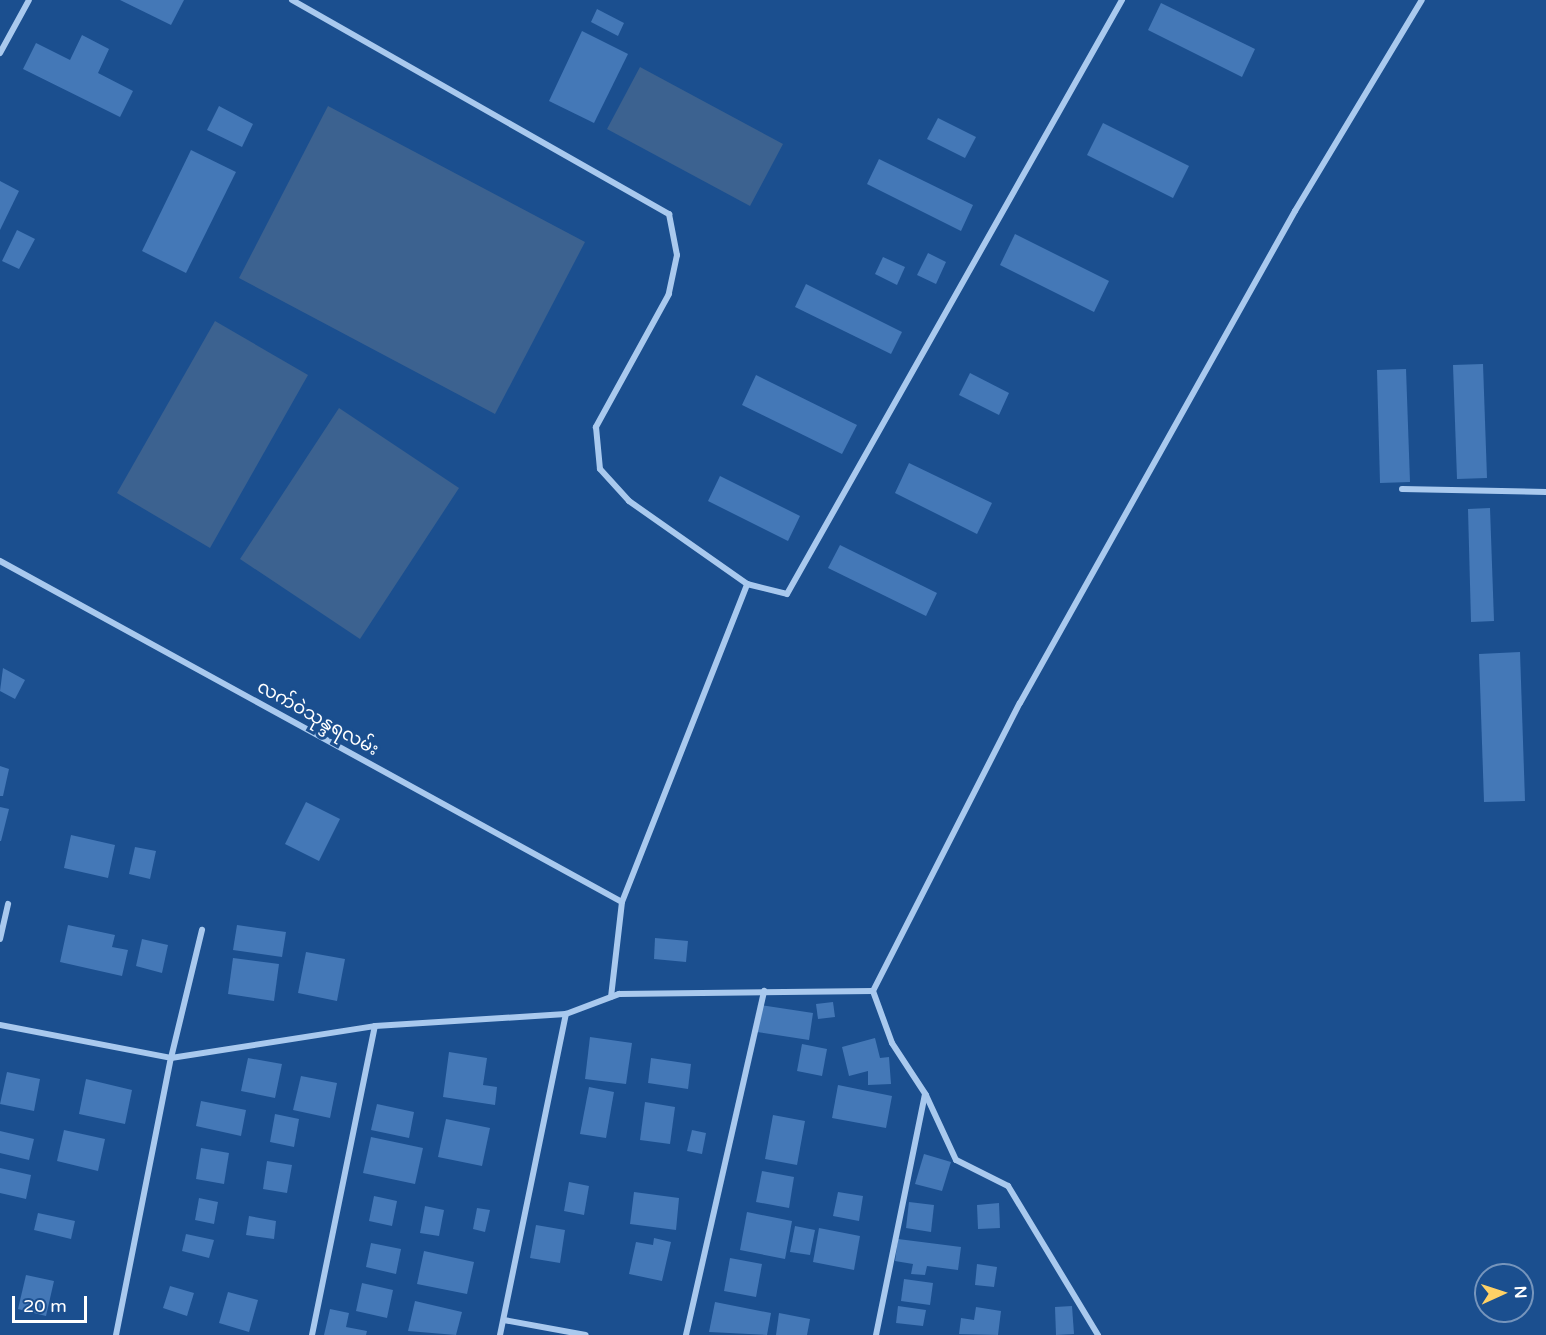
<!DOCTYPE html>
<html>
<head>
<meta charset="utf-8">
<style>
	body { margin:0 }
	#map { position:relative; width:1546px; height:1335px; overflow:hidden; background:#1b4f8f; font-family:"Varela Round","Noto Sans Myanmar",sans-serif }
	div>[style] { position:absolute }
	.water>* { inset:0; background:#3c6290 }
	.building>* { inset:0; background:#4478b7 }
	.minor>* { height:6px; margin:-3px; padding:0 3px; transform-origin:3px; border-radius:3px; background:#a9c9ee }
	span { translate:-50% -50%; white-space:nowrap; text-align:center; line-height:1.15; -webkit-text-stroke:6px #1b4f8f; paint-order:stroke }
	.street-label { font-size:18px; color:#fff }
	.north { position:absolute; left:1474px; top:1263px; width:60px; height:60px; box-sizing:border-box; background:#1b4f8f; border:2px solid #7695bc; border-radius:50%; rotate:87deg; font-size:16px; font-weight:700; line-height:24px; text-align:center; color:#fff }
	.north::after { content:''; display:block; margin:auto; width:21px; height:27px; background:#ffd166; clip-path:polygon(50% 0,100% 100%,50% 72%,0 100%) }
	.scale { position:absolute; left:12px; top:1296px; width:75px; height:27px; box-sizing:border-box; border:3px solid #fff; border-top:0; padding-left:8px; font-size:18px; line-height:21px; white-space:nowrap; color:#fff; -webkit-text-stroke:4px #1b4f8f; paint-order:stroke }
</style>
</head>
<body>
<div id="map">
	<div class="water">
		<i style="clip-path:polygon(640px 67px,783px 144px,750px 206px,607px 129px)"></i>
		<i style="clip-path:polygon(328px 106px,585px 242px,495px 414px,239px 278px)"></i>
		<i style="clip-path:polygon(215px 321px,308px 375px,210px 548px,117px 493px)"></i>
		<i style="clip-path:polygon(339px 408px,459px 488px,360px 639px,240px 559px)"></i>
	</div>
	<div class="building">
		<i style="clip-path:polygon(120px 0,184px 0,171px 25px)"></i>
		<i style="clip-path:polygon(1161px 3px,1255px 49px,1242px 77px,1148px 30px)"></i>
		<i style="clip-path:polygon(597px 9px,624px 23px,618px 36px,591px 22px)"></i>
		<i style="clip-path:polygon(582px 31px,628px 54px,594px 123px,549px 101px)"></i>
		<i style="clip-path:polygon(82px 35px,109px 49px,98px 73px,133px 91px,120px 117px,23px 69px,36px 43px,70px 60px)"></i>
		<i style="clip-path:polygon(219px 106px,253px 124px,242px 147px,207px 130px)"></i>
		<i style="clip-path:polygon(938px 118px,976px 137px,965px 158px,927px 139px)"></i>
		<i style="clip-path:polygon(1103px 123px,1189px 166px,1173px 198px,1087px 155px)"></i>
		<i style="clip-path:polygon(191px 150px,236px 172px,186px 273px,142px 251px)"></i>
		<i style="clip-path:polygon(879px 159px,973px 205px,961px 231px,867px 184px)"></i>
		<i style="clip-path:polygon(0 181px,19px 191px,0 230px)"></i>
		<i style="clip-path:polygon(17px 230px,35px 239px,19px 269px,2px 261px)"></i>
		<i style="clip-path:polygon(1015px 234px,1109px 281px,1094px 312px,1000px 265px)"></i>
		<i style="clip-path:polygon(928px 253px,946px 262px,936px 284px,917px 275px)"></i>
		<i style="clip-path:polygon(883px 257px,905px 267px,897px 285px,875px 274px)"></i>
		<i style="clip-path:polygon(806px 284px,902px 332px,891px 354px,795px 307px)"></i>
		<i style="clip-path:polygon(1483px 364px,1487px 478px,1457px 479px,1453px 365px)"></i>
		<i style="clip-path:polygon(1406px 369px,1410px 482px,1380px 483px,1377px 370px)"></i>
		<i style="clip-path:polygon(970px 373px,1009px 393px,999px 415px,959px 395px)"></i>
		<i style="clip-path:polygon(756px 375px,857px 425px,842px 454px,742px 405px)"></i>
		<i style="clip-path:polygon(909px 463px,992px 503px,977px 534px,895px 493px)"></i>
		<i style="clip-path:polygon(720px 476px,800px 516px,788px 541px,708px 501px)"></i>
		<i style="clip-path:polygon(1490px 508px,1494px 621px,1471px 622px,1468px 509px)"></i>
		<i style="clip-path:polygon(840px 545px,937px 593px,926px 616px,828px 568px)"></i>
		<i style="clip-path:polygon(1520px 652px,1525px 801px,1484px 802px,1479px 654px)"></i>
		<i style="clip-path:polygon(3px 668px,25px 680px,15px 699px,0 691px)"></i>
		<i style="clip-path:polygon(0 766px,9px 769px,3px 796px,0 796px)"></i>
		<i style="clip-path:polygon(306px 802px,340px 819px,319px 861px,285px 844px)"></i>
		<i style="clip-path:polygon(0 807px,9px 809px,1px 841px,0 841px)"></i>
		<i style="clip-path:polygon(71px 835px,115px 845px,108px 878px,64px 868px)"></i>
		<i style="clip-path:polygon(135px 847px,156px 851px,150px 879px,129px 874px)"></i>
		<i style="clip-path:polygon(68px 925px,115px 935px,112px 947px,128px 950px,122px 976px,60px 962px)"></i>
		<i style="clip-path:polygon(237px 925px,286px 932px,282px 957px,233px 950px)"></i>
		<i style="clip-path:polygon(655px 938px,688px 941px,686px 962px,654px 959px)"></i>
		<i style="clip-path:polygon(142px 939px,168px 945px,162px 973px,136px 966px)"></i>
		<i style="clip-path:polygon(306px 952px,345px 959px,337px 1001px,298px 993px)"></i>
		<i style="clip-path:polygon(233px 958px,279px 964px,274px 1001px,228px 994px)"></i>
		<i style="clip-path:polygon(833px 1002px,835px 1017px,818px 1019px,816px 1004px)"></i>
		<i style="clip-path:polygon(761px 1005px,813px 1013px,809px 1040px,757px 1032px)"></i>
		<i style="clip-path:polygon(590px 1037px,632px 1043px,626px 1084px,585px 1079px)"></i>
		<i style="clip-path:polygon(875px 1038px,880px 1058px,889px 1057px,891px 1084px,868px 1085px,868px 1071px,849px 1076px,842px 1047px)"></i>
		<i style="clip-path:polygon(802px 1044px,827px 1049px,822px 1076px,797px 1071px)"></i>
		<i style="clip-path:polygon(449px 1052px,487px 1058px,483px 1085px,497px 1087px,495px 1105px,443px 1097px)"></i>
		<i style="clip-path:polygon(248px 1058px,282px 1064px,275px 1098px,241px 1091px)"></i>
		<i style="clip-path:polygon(651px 1058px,691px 1064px,688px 1089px,648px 1083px)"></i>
		<i style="clip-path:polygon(7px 1072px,40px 1079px,34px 1111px,0 1104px)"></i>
		<i style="clip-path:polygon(301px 1076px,337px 1083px,330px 1118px,293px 1110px)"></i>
		<i style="clip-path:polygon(86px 1079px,132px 1090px,125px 1124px,79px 1114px)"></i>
		<i style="clip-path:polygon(838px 1085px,892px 1096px,886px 1128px,832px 1118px)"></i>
		<i style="clip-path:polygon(589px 1087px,614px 1092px,606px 1138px,580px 1134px)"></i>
		<i style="clip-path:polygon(201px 1101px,246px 1110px,241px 1136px,196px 1126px)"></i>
		<i style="clip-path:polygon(645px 1102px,675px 1107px,670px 1144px,640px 1140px)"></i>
		<i style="clip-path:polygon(377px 1104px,414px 1112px,409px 1138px,371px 1130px)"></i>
		<i style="clip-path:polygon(275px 1114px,299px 1119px,294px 1147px,270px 1142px)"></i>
		<i style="clip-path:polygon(773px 1115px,805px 1121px,797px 1165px,765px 1159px)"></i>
		<i style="clip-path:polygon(446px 1119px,490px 1128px,482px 1166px,438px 1157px)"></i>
		<i style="clip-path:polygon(64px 1130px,105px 1139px,98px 1171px,57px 1161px)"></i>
		<i style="clip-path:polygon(692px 1130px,706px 1133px,702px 1154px,687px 1151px)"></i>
		<i style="clip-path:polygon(0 1131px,34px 1139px,29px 1160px,0 1153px)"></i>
		<i style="clip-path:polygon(371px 1137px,423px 1148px,415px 1184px,363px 1173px)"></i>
		<i style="clip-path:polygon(201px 1148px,229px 1153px,224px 1184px,196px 1179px)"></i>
		<i style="clip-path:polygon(924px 1154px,951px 1162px,942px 1191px,915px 1184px)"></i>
		<i style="clip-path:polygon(267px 1161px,292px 1165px,287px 1193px,263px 1189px)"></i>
		<i style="clip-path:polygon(0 1168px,31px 1175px,26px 1199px,0 1193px)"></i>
		<i style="clip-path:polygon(762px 1171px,794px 1177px,789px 1208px,756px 1202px)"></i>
		<i style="clip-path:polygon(569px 1182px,589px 1186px,584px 1215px,564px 1211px)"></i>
		<i style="clip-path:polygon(634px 1192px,679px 1198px,676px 1230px,630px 1224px)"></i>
		<i style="clip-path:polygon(838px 1192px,863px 1196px,859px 1221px,833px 1216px)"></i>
		<i style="clip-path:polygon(374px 1196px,397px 1201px,392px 1226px,369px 1221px)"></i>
		<i style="clip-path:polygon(199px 1198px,218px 1202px,214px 1224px,195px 1220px)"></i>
		<i style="clip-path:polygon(909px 1202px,934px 1205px,931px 1232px,906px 1228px)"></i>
		<i style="clip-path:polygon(999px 1203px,1000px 1228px,978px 1229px,977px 1205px)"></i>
		<i style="clip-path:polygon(425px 1206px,444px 1210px,439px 1236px,420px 1233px)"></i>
		<i style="clip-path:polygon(477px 1208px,490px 1210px,485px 1232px,473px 1229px)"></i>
		<i style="clip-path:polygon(747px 1212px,792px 1221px,785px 1259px,740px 1250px)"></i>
		<i style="clip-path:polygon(38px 1213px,75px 1221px,71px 1239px,34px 1230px)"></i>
		<i style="clip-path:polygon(249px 1216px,276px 1221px,274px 1239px,246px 1235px)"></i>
		<i style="clip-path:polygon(536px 1225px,565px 1230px,560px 1263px,530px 1258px)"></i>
		<i style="clip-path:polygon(795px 1226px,815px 1230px,810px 1255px,790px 1252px)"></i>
		<i style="clip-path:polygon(819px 1228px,860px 1236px,854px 1270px,813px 1262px)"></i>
		<i style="clip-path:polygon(186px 1234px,214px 1240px,209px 1258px,182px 1251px)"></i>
		<i style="clip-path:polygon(654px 1238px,671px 1242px,662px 1281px,629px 1274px,636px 1242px,653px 1245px)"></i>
		<i style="clip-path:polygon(898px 1239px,961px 1247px,958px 1270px,927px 1266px,925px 1275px,911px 1274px,913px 1264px,895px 1261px)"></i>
		<i style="clip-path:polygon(371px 1243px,401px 1249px,396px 1274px,366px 1267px)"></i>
		<i style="clip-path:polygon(424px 1251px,474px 1262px,467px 1294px,417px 1284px)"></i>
		<i style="clip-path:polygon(730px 1258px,762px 1264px,756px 1297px,724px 1291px)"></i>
		<i style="clip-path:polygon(977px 1264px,997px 1267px,994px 1287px,975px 1285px)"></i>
		<i style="clip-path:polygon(26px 1275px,54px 1281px,46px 1316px,18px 1309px)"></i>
		<i style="clip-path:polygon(904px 1279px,933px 1283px,930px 1305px,901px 1301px)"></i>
		<i style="clip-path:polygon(362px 1283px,393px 1290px,387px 1318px,356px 1311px)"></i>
		<i style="clip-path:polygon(170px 1286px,194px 1293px,187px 1316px,163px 1308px)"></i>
		<i style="clip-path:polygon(228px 1292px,258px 1300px,249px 1332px,219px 1323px)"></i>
		<i style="clip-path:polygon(415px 1301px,462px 1312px,456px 1335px,408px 1331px)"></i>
		<i style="clip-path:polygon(715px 1302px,771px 1313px,767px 1335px,709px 1332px)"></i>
		<i style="clip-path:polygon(898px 1306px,926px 1310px,923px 1326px,896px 1323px)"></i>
		<i style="clip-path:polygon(1072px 1306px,1074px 1334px,1056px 1335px,1055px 1307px)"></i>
		<i style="clip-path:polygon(976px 1307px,1001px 1311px,998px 1335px,959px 1334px,961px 1318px,974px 1320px)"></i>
		<i style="clip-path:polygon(330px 1309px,349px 1313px,346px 1327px,367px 1331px,366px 1335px,324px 1335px)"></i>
		<i style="clip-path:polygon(779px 1313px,810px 1319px,807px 1335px,776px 1335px)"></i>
	</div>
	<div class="minor">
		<i style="left:292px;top:0;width:434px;rotate:29.6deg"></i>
		<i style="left:669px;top:214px;width:42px;rotate:79deg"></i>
		<i style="left:677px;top:255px;width:40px;rotate:102deg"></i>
		<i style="left:669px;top:294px;width:152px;rotate:118.8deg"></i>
		<i style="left:596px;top:427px;width:42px;rotate:84.6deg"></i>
		<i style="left:600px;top:469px;width:43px;rotate:47.8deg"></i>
		<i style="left:629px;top:501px;width:144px;rotate:35.1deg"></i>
		<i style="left:747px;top:584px;width:41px;rotate:14deg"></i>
		<i style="left:787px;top:594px;width:682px;rotate:-60.58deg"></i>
		<i style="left:0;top:53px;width:60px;rotate:-61.3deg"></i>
		<i style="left:1402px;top:489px;width:144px;rotate:1.2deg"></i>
		<i style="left:0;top:561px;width:709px;rotate:28.73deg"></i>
		<i style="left:0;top:939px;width:36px;rotate:-77deg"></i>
		<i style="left:611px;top:997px;width:96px;rotate:-83.4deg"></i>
		<i style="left:622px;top:902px;width:342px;rotate:-68.5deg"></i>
		<i style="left:0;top:1025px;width:174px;rotate:10.9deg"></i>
		<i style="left:171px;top:1058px;width:206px;rotate:-8.9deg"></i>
		<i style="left:375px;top:1026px;width:191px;rotate:-3.6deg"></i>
		<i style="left:566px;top:1014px;width:57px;rotate:-20.7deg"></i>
		<i style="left:619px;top:994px;width:254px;rotate:-0.7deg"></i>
		<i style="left:504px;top:1320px;width:83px;rotate:10.4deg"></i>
		<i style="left:116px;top:1335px;width:282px;rotate:-78.8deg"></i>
		<i style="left:171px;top:1058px;width:132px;rotate:-76.4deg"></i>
		<i style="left:312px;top:1335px;width:315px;rotate:-78.5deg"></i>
		<i style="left:500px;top:1335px;width:328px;rotate:-78.4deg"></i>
		<i style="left:686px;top:1335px;width:353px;rotate:-77.2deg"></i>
		<i style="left:876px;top:1335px;width:245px;rotate:-78.5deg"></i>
		<i style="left:1098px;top:1335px;width:174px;rotate:-121.1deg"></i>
		<i style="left:1008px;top:1186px;width:58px;rotate:-153.4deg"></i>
		<i style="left:956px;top:1160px;width:72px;rotate:-114.8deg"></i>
		<i style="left:926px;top:1095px;width:62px;rotate:-123.2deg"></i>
		<i style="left:892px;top:1043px;width:55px;rotate:-110.1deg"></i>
		<i style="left:873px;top:991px;width:323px;rotate:-63deg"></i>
		<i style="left:1020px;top:703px;width:564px;rotate:-60.8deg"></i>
		<i style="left:1295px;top:211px;width:246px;rotate:-59deg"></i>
	</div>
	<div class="street-label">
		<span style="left:318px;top:718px;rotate:29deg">လက်ဝဲသုန္ဒရလမ်း</span>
	</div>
	<div class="north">N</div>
	<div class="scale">20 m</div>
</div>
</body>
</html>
